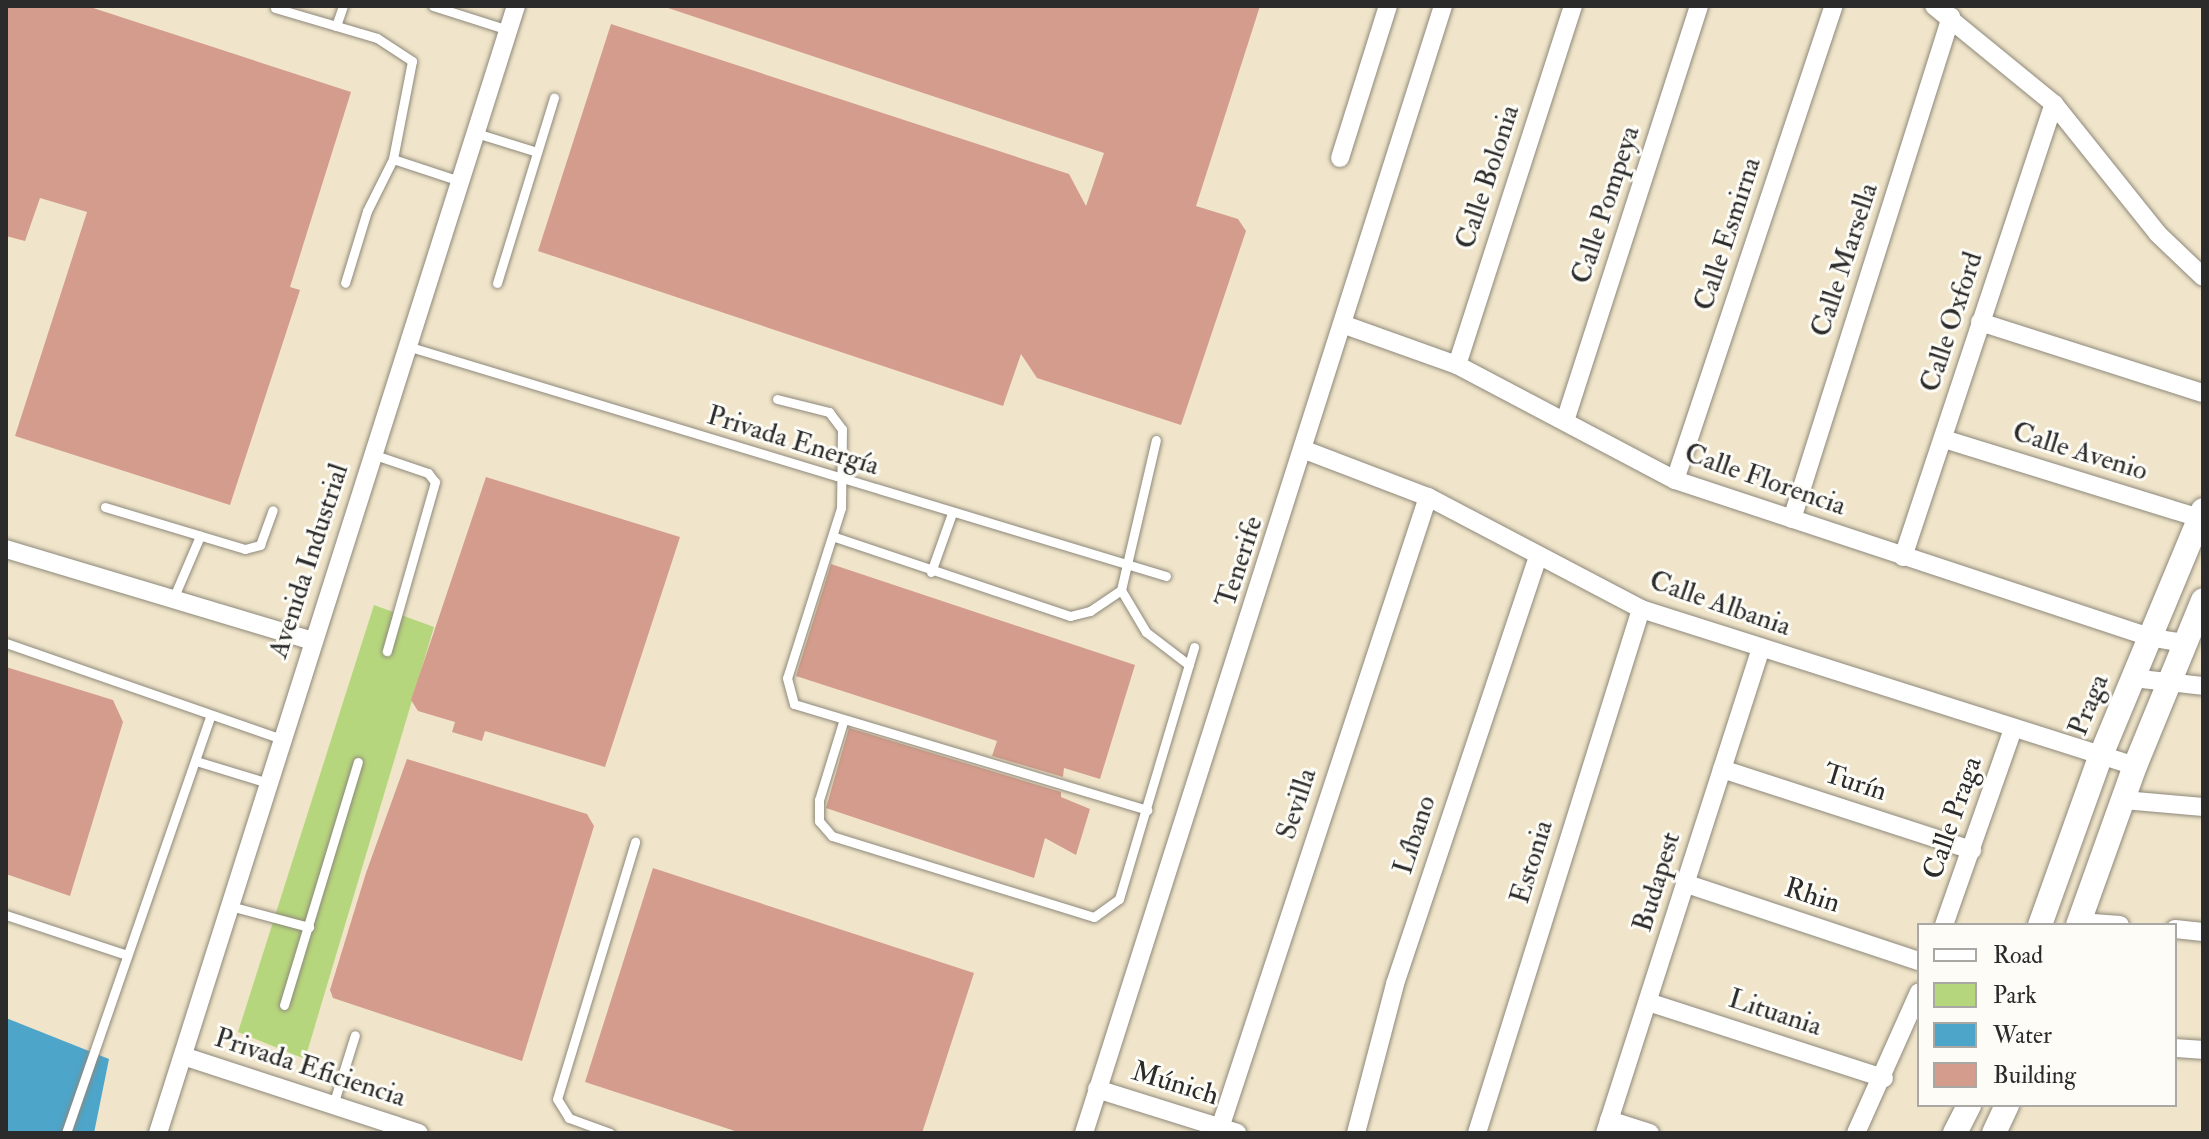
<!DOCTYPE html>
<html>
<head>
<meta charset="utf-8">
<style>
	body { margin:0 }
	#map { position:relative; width:2209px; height:1139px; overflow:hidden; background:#f0e5ca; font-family:"IM FELL Double Pica",serif }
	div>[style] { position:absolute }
	.green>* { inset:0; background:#b6d67d }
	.water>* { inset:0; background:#4da5ca }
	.building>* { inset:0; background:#d49c8c }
	.roads { filter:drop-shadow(0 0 2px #8e887a) drop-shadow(0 0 2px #8e887a) }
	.service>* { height:9px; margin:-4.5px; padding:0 4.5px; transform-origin:4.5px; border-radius:4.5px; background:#fff }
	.minor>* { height:18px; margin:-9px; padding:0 9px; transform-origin:9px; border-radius:9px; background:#fff }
	.tertiary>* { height:24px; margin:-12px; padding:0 12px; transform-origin:12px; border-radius:12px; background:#fff }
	span { translate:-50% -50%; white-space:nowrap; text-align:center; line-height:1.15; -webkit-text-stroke:6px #fdfcf7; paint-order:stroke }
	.street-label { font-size:28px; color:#2b2b2b }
	.frame { position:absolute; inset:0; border:8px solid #2b2b2b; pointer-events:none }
	.legend { position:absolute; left:1917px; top:923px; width:260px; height:184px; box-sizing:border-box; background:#fdfcf7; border:2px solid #a9a8a5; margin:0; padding:10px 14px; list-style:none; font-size:24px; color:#2b2b2b }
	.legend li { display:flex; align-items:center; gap:16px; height:40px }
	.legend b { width:40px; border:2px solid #a9a8a5 }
</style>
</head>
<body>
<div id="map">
	<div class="green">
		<i style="clip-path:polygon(374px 605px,434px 627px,305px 1059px,238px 1032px)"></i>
	</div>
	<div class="water">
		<i style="clip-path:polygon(6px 1018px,109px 1059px,94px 1133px,6px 1133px)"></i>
	</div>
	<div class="building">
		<i style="clip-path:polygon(6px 6px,87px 6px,351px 92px,290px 287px,300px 290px,230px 505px,15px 436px,87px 212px,40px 198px,25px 241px,6px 236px)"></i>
		<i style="clip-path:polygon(662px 6px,1260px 6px,1196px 206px,1238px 219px,1246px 231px,1181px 425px,1037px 378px,1021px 354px,1003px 406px,538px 251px,611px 24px,1069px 174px,1086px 206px,1104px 153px)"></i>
		<i style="clip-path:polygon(486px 477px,680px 537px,605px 767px,485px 731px,482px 741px,452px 732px,455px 722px,418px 711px,411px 700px)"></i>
		<i style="clip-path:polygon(831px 564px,1135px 665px,1100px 779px,1064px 768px,1063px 777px,992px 756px,997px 741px,796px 676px)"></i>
		<i style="clip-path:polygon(6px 667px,113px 700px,123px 722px,70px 896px,6px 874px)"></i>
		<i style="clip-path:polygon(849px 728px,1061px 792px,1061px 797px,1090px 809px,1076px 855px,1045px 838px,1034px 878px,826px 808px)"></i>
		<i style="clip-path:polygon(407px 759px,587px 814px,594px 826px,522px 1061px,333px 998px,330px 990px,366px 873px)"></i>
		<i style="clip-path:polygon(653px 868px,974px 973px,922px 1133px,741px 1133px,585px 1082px)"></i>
	</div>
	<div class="roads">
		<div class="service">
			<i style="left:433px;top:6px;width:79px;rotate:17.7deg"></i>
			<i style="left:275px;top:8px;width:106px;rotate:16.4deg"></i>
			<i style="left:377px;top:38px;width:42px;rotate:33.3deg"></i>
			<i style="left:412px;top:61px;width:100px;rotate:101deg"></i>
			<i style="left:393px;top:159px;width:58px;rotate:116.6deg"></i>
			<i style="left:367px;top:211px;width:75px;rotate:107deg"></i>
			<i style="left:336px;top:26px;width:21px;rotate:-71deg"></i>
			<i style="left:476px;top:133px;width:64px;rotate:17.3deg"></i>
			<i style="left:393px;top:159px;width:71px;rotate:18.2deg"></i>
			<i style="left:497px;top:283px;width:194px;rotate:-72.9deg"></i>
			<i style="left:407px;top:346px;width:793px;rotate:16.86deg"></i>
			<i style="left:777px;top:399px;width:54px;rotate:14deg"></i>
			<i style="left:829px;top:412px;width:21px;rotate:53deg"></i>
			<i style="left:842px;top:429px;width:79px;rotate:90.7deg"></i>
			<i style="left:841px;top:508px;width:178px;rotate:107.6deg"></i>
			<i style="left:787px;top:678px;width:27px;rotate:75deg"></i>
			<i style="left:794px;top:704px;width:369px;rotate:16.7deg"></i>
			<i style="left:372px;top:454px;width:59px;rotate:18.7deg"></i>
			<i style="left:428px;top:473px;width:11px;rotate:52deg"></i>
			<i style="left:435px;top:482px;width:176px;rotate:105.9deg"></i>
			<i style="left:105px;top:507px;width:146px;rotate:16.7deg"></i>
			<i style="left:245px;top:549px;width:16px;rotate:-15deg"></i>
			<i style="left:260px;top:545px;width:37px;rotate:-70deg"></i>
			<i style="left:835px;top:537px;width:248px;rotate:18.6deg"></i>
			<i style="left:1070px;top:616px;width:21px;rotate:-14deg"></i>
			<i style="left:1090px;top:611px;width:37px;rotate:-34deg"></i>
			<i style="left:1121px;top:590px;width:154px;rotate:-76.9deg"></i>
			<i style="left:931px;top:572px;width:63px;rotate:-70.4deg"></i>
			<i style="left:1121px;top:590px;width:49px;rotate:59.2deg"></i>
			<i style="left:1146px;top:632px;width:54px;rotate:37.5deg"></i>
			<i style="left:173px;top:599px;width:69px;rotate:-66.8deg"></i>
			<i style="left:6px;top:643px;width:292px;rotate:19.2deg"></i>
			<i style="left:843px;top:722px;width:82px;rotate:107.1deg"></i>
			<i style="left:819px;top:800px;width:21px;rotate:90deg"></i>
			<i style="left:819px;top:821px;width:20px;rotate:49deg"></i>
			<i style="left:832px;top:836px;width:274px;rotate:17.2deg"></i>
			<i style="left:1094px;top:917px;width:31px;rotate:-36deg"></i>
			<i style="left:1119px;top:899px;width:263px;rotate:-73.4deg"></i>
			<i style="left:196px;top:761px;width:75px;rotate:17deg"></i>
			<i style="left:230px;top:906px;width:82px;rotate:14.9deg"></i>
			<i style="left:6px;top:915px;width:127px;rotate:18.3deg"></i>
			<i style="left:284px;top:1005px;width:254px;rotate:-73.1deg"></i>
			<i style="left:333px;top:1105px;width:73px;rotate:-72.6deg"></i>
			<i style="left:66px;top:1133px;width:442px;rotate:-70.9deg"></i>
			<i style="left:610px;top:1133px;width:44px;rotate:-159.9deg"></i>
			<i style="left:569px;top:1118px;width:22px;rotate:-122deg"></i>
			<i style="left:557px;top:1099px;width:269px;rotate:-73.1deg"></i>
		</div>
		<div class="minor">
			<i style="left:1934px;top:6px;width:155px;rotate:39.2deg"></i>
			<i style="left:2054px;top:104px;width:166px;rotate:51.3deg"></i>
			<i style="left:2158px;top:234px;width:62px;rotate:43.7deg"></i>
			<i style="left:1340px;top:158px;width:159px;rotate:-72.5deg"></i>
			<i style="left:1980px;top:322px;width:234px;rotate:17.7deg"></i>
			<i style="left:1345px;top:325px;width:119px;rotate:19.7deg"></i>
			<i style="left:1457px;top:365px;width:246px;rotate:27.8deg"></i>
			<i style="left:1675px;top:480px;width:499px;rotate:18.3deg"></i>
			<i style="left:2149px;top:637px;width:35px;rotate:10deg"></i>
			<i style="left:1457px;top:365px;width:377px;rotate:-72.1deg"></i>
			<i style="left:1565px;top:421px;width:436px;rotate:-72.1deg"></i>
			<i style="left:1944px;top:439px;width:267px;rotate:17.2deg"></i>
			<i style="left:1305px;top:450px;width:132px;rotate:20.9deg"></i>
			<i style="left:1428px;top:497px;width:241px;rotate:27.7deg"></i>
			<i style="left:1641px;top:609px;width:518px;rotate:17.63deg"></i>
			<i style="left:1675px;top:480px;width:500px;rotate:-71.5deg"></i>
			<i style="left:1792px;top:519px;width:527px;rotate:-72.43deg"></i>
			<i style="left:6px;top:549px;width:320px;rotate:16.7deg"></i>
			<i style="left:1903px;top:557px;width:478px;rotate:-71.6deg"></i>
			<i style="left:2133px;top:678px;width:70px;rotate:6.5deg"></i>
			<i style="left:1722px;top:769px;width:263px;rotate:18deg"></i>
			<i style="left:2124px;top:800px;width:79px;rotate:5.1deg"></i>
			<i style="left:1687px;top:884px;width:244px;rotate:18.4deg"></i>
			<i style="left:2079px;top:922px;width:41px;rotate:4.2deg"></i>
			<i style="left:1944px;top:925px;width:208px;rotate:-70.6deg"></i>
			<i style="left:2175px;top:929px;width:28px;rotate:6deg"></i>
			<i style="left:1648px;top:1002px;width:248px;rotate:17.9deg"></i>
			<i style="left:2175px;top:1048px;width:28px;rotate:4deg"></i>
			<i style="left:183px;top:1056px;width:248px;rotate:18.1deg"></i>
			<i style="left:1097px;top:1089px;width:147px;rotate:17.4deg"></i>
			<i style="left:1609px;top:1120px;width:43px;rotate:17.6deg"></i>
			<i style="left:1220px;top:1128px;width:664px;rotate:-71.76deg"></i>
			<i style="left:158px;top:1133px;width:1182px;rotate:-72.38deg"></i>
			<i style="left:1084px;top:1133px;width:1183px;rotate:-72.33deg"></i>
			<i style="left:1356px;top:1133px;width:154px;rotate:-75.3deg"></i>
			<i style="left:1395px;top:984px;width:448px;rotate:-71.5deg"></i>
			<i style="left:1477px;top:1133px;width:549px;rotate:-72.62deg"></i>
			<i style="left:1605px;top:1133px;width:509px;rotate:-72.17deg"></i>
			<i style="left:1856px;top:1133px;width:154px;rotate:-65.9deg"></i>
		</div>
		<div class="tertiary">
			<i style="left:2040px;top:925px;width:181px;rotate:-70.3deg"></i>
			<i style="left:2101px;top:755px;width:265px;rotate:-67.4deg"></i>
			<i style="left:2078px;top:925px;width:169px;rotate:-70.3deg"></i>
			<i style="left:2135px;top:766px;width:179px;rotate:-67.7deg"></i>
			<i style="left:1955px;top:1133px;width:31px;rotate:-63deg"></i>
			<i style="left:1994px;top:1133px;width:31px;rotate:-65deg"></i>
		</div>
	</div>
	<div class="street-label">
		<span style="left:1488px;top:177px;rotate:-72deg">Calle Bolonia</span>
		<span style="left:1606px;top:205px;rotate:-72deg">Calle Pompeya</span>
		<span style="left:1728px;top:234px;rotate:-72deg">Calle Esmirna</span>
		<span style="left:1845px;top:260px;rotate:-72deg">Calle Marsella</span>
		<span style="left:1952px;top:322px;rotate:-72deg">Calle Oxford</span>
		<span style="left:793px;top:441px;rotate:17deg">Privada Energía</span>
		<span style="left:2080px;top:452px;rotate:17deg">Calle Avenio</span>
		<span style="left:1765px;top:480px;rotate:19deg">Calle Florencia</span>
		<span style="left:309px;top:561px;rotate:-72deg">Avenida Industrial</span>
		<span style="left:1240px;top:562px;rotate:-72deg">Tenerife</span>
		<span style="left:1720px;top:604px;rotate:19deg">Calle Albania</span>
		<span style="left:2089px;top:705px;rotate:-68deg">Praga</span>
		<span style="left:1855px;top:783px;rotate:18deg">Turín</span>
		<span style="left:1297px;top:804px;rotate:-72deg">Sevilla</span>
		<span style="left:1953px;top:818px;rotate:-71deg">Calle Praga</span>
		<span style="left:1415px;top:835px;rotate:-72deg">Líbano</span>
		<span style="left:1532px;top:862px;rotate:-73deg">Estonia</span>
		<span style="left:1657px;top:882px;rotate:-73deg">Budapest</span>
		<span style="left:1812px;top:896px;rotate:18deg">Rhin</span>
		<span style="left:1775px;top:1013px;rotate:18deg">Lituania</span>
		<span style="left:310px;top:1068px;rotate:18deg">Privada Eficiencia</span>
		<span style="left:1175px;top:1084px;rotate:17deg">Múnich</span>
	</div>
	<div class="frame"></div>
	<ul class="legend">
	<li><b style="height:10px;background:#fff"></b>Road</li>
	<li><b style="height:22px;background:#b6d67d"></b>Park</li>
	<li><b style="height:22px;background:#4da5ca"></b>Water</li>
	<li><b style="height:22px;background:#d49c8c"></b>Building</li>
	</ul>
</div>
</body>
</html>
